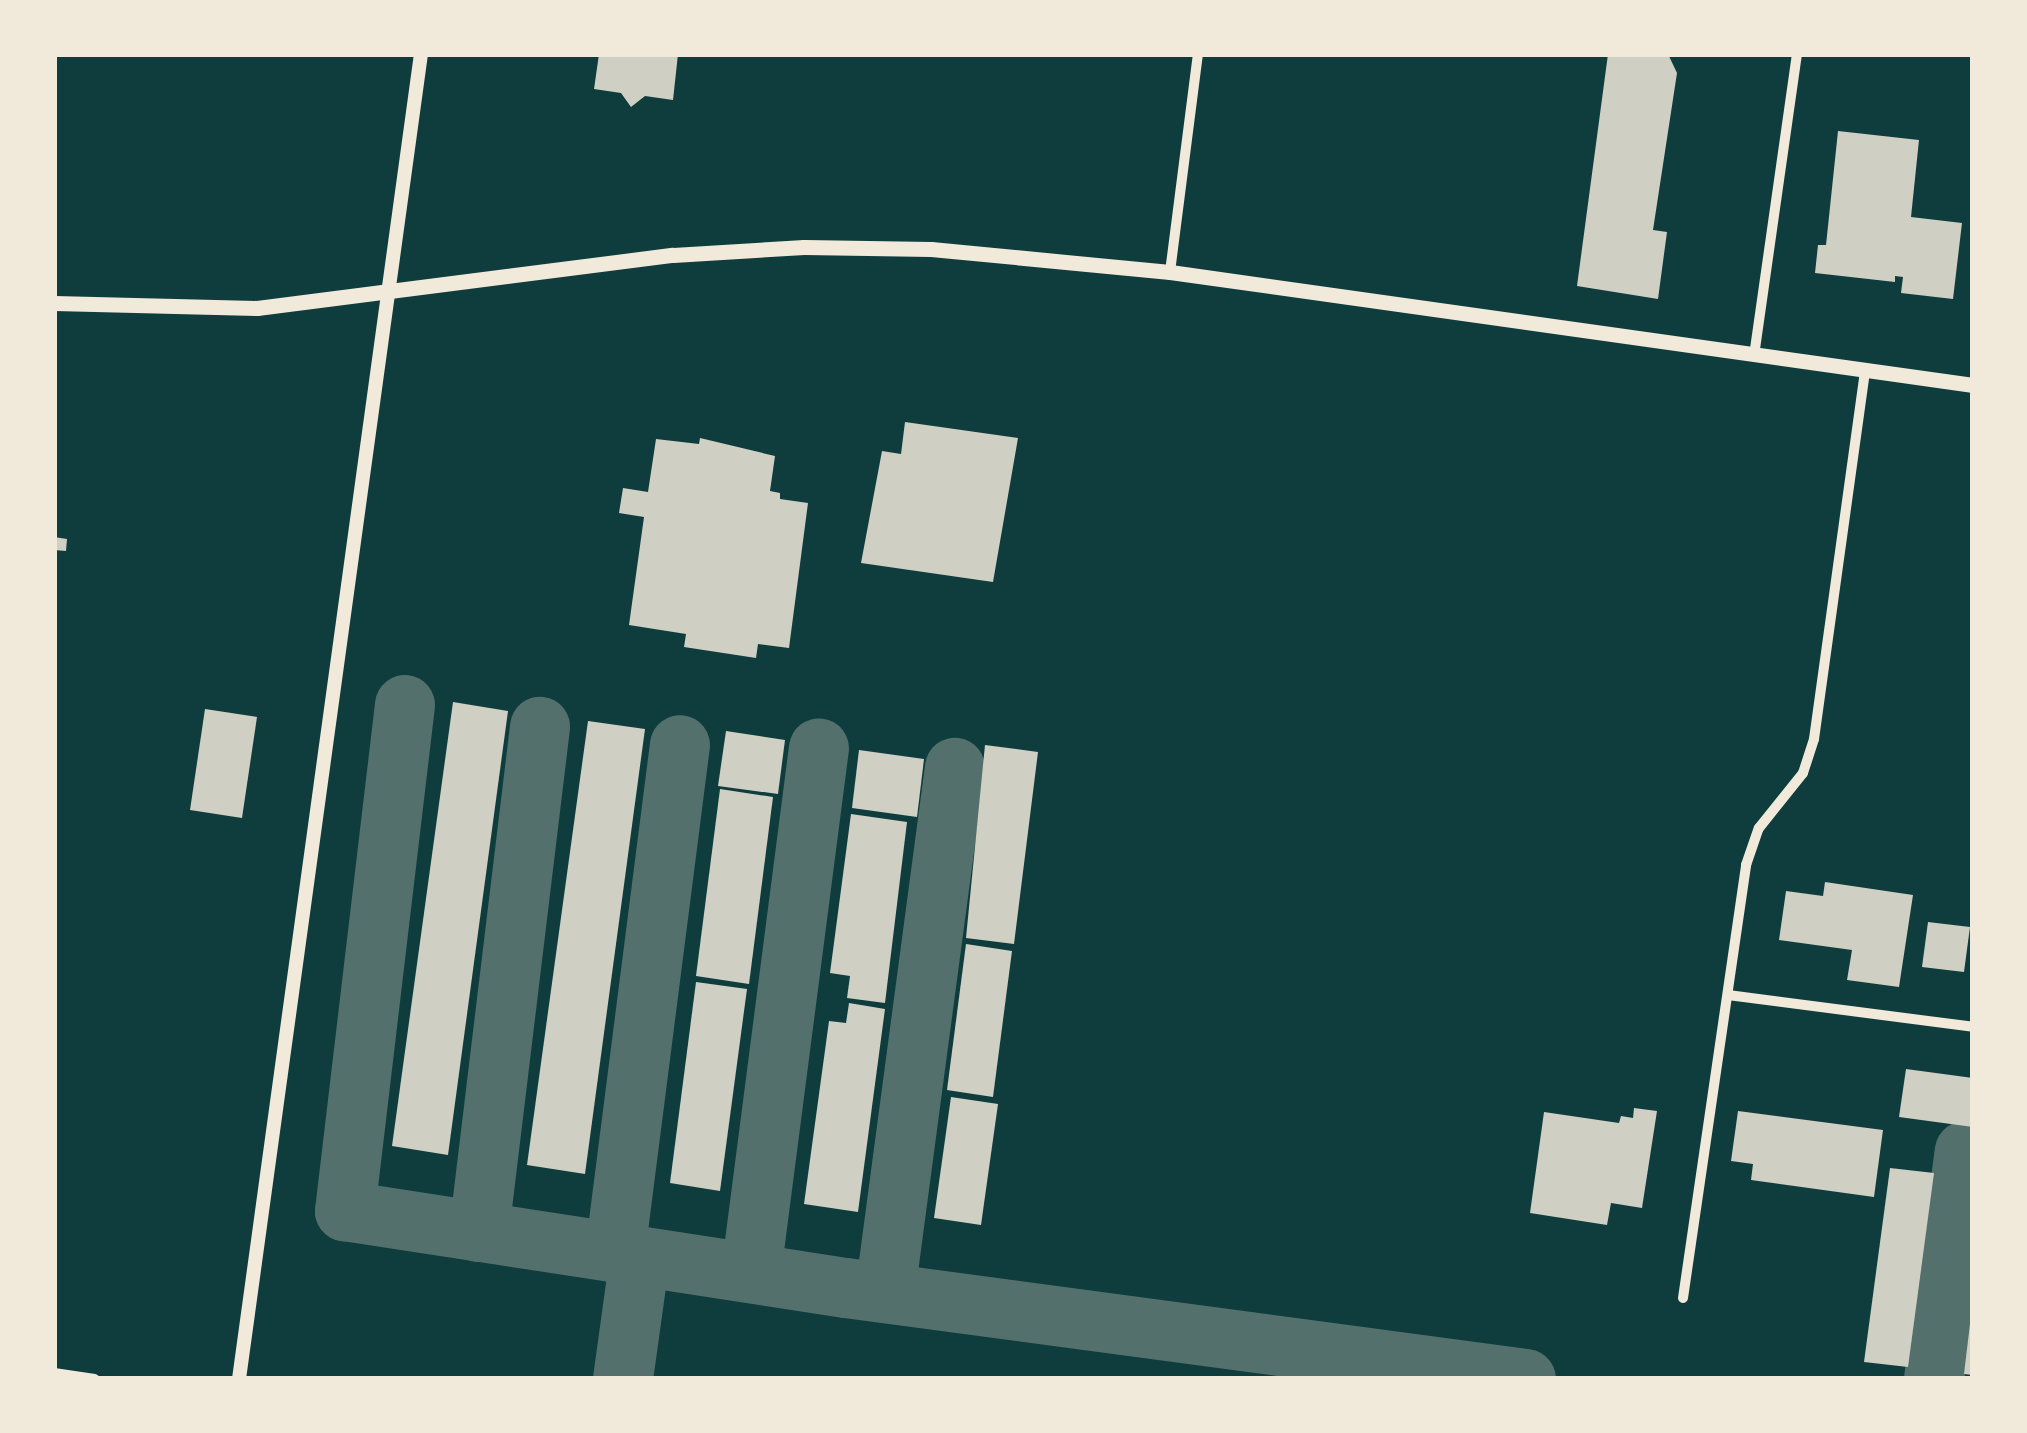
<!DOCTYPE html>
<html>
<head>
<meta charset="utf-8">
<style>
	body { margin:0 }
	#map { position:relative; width:2027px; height:1433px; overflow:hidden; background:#0f3d3e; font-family:Lato,sans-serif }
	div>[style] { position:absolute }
	.taxiway>* { height:60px; margin:-30px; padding:0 30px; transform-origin:30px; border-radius:30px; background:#53706d }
	.building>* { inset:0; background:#cfcfc3 }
	.minor>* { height:10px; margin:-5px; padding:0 5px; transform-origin:5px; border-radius:5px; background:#f1e9da }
	.tertiary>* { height:14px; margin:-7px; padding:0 7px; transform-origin:7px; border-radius:7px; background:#f1e9da }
	.secondary>* { height:15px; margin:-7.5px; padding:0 7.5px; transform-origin:7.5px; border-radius:7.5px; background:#f1e9da }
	span { translate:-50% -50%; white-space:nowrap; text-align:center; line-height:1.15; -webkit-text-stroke:12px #f1e9da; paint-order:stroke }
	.frame { position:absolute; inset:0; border:57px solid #f1e9da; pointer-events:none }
</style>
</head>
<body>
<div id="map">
	<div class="taxiway">
		<i style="left:405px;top:705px;width:510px;rotate:96.76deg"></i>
		<i style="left:345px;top:1211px;width:507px;rotate:8.74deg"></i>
		<i style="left:846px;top:1288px;width:686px;rotate:7.62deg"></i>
		<i style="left:479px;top:1232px;width:509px;rotate:-83.11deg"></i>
		<i style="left:615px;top:1253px;width:512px;rotate:-82.71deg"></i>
		<i style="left:751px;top:1273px;width:529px;rotate:-82.62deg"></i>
		<i style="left:885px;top:1293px;width:530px;rotate:-82.41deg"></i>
		<i style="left:623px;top:1379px;width:124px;rotate:-82.1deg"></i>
		<i style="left:1934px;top:1379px;width:230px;rotate:-82.3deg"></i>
	</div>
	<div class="building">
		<i style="clip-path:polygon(599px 54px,678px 54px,673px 100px,645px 96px,631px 107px,621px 93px,594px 89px)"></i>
		<i style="clip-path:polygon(1608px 54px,1668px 54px,1677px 73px,1653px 230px,1667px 232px,1658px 299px,1577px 286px)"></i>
		<i style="clip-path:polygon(1838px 131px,1919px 140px,1911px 217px,1962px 223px,1953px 299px,1901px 293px,1903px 277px,1895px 276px,1895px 282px,1815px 273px,1818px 245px,1826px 245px)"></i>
		<i style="clip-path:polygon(905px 422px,1018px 438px,993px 582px,861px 563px,882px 451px,901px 454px)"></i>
		<i style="clip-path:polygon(700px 438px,775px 456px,770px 491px,780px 493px,780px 499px,808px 503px,789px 648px,758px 644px,756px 658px,684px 647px,686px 634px,629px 625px,644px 517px,619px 513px,623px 488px,648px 492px,656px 439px,699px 444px)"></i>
		<i style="clip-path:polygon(54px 537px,67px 539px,66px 551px,54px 550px)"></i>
		<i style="clip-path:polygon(453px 702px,508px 711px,448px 1155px,392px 1146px)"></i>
		<i style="clip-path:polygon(205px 709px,257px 717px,242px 818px,190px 810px)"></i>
		<i style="clip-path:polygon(588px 721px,645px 729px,585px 1174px,527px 1165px)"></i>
		<i style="clip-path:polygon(726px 731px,785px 740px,778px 794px,718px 786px)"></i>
		<i style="clip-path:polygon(985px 745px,1038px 752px,1014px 944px,966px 938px)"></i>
		<i style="clip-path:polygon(859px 750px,924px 759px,917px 817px,852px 808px)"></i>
		<i style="clip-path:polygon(720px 789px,773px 797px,749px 984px,696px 976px)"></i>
		<i style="clip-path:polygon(851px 814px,907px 822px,885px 1003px,847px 998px,850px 976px,830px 973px)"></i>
		<i style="clip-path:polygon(1825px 882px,1913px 895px,1899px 987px,1847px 980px,1852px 950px,1779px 940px,1786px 891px,1823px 896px)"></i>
		<i style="clip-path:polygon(1928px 922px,1970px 927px,1964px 972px,1922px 967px)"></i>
		<i style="clip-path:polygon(966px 944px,1012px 951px,993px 1097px,947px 1090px)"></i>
		<i style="clip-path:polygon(696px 982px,747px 989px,720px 1191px,670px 1183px)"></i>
		<i style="clip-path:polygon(849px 1003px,885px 1009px,858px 1212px,804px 1204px,829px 1021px,846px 1023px)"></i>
		<i style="clip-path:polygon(1906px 1069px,1973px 1078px,1973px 1127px,1899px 1117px)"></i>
		<i style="clip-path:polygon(951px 1097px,998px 1104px,981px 1225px,934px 1218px)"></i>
		<i style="clip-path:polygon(1634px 1108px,1657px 1111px,1642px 1208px,1611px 1203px,1607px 1225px,1530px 1213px,1544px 1112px,1619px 1123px,1621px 1116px,1633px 1118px)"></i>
		<i style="clip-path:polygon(1738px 1111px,1883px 1130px,1874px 1197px,1751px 1180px,1753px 1164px,1731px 1161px)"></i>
		<i style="clip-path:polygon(1890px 1168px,1934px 1173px,1908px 1367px,1864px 1362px)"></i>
		<i style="clip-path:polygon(1970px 1324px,1973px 1324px,1973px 1375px,1964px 1374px)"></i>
	</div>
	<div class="minor">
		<i style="left:1170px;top:272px;width:220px;rotate:-82.7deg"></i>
		<i style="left:1754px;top:356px;width:305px;rotate:-81.9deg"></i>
		<i style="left:1728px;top:995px;width:247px;rotate:7.4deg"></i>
		<i style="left:1683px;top:1298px;width:438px;rotate:-81.7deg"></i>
		<i style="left:1746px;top:865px;width:39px;rotate:-71deg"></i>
		<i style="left:1759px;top:828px;width:70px;rotate:-51.3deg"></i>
		<i style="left:1803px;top:773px;width:36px;rotate:-72deg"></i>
		<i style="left:1814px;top:739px;width:373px;rotate:-82.1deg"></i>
		<i style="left:54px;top:1373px;width:41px;rotate:8.3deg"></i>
	</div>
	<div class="tertiary">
		<i style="left:239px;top:1379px;width:1337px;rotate:-82.18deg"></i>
	</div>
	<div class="secondary">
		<i style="left:54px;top:303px;width:203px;rotate:1.4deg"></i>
		<i style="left:257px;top:308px;width:419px;rotate:-7.3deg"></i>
		<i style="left:673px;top:255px;width:131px;rotate:-3.5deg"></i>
		<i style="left:804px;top:247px;width:127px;rotate:0.9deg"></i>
		<i style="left:931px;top:249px;width:240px;rotate:5.5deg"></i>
		<i style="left:1170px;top:272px;width:811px;rotate:8.01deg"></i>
	</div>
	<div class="frame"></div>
</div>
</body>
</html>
